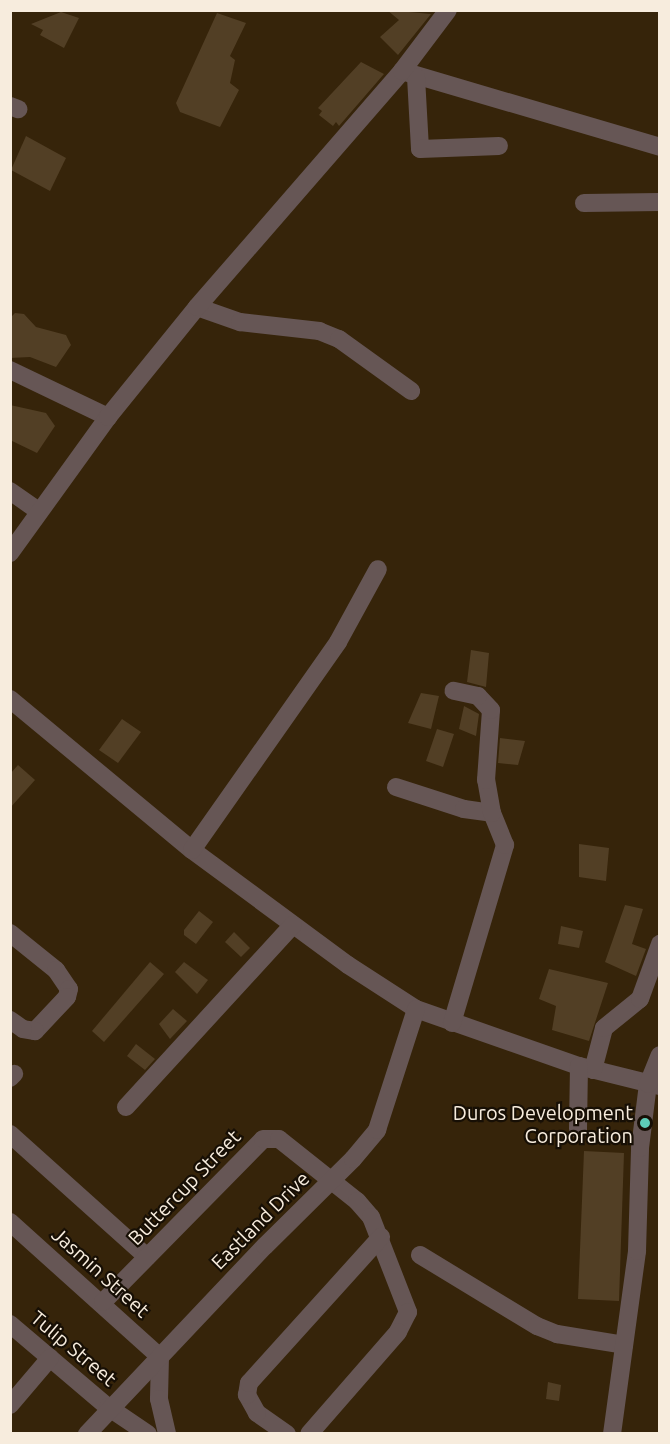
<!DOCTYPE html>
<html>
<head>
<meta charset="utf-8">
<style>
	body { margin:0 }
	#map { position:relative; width:670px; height:1444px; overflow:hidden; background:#36240a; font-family:Ubuntu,sans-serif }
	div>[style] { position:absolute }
	.building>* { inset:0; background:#523f25 }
	.minor>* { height:18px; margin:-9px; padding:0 9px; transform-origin:9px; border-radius:9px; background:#665655 }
	.dots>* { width:16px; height:16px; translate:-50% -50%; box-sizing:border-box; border:3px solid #170f05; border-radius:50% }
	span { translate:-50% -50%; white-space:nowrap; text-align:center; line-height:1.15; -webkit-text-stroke:4.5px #170f05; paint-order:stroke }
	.poi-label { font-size:20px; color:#f7ecdd }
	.right { translate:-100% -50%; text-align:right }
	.street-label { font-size:20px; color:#f7ecdd }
	.frame { position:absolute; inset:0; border:12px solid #f7ecdd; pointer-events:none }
</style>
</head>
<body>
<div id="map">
	<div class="building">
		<i style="clip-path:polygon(387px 10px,431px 14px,398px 55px,380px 37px,399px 20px)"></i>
		<i style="clip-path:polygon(61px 12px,79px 18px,64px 48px,40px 35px,43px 30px,31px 24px)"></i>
		<i style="clip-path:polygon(217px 13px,246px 23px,230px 56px,235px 60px,230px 83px,239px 90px,220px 127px,180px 112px,176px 103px)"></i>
		<i style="clip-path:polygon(361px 62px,384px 74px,339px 126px,336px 122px,333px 126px,319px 115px,322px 111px,318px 108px)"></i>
		<i style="clip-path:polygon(26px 136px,66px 158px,50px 191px,11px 170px)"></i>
		<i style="clip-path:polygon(15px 313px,24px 314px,36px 327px,66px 335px,71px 345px,56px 367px,30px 357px,10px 358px,10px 318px)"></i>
		<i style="clip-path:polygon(10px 405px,46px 413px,55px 426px,37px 453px,10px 440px)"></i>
		<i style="clip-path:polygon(471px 650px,489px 653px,486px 687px,467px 682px)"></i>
		<i style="clip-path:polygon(421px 693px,439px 696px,431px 729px,408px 723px)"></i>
		<i style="clip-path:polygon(464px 706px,479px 714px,476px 736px,459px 729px)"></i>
		<i style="clip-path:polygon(122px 719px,141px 732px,118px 763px,99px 750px)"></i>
		<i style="clip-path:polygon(437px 729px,454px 734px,443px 767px,426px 761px)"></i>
		<i style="clip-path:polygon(500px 738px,525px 741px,518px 765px,498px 763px)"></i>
		<i style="clip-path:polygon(18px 765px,35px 780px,10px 808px,10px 774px)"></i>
		<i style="clip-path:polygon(579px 844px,609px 848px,606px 881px,579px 877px)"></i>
		<i style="clip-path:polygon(625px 905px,643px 909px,632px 944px,646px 949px,636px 976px,605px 962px)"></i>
		<i style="clip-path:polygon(199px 911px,213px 922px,196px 944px,184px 935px,184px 930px)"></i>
		<i style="clip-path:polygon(561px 926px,583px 931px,579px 948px,558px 944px)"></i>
		<i style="clip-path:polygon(234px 932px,250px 948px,241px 957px,225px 942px)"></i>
		<i style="clip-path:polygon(150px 962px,164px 974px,104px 1042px,92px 1031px)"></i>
		<i style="clip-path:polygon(184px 962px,208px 980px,197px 994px,175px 972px)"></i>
		<i style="clip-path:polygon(549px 969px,608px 983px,589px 1041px,552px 1030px,556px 1006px,539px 999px)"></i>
		<i style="clip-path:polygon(173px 1009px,187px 1021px,170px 1039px,159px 1024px)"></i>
		<i style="clip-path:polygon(136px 1044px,155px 1059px,145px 1070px,127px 1056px)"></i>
		<i style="clip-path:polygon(584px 1151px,624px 1153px,619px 1301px,578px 1299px)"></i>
		<i style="clip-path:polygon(548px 1382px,561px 1385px,559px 1401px,546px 1399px)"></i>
	</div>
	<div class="minor">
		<i style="left:402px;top:71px;width:269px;rotate:16.4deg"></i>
		<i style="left:416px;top:77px;width:72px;rotate:86.8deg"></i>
		<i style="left:420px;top:149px;width:79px;rotate:-2.2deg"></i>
		<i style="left:10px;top:106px;width:9px;rotate:21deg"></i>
		<i style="left:584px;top:203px;width:76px;rotate:-0.8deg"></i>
		<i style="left:197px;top:307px;width:46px;rotate:19.2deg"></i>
		<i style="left:240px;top:322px;width:80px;rotate:6.5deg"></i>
		<i style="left:319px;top:331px;width:22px;rotate:22deg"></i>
		<i style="left:339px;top:339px;width:89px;rotate:35.8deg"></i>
		<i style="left:10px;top:370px;width:109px;rotate:25.6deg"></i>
		<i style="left:10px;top:491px;width:35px;rotate:35deg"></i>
		<i style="left:10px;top:553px;width:168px;rotate:-54.2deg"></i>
		<i style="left:108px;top:417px;width:141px;rotate:-51deg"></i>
		<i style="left:197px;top:307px;width:313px;rotate:-49deg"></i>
		<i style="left:402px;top:71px;width:76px;rotate:-53deg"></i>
		<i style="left:10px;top:699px;width:236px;rotate:39.7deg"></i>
		<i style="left:192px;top:850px;width:194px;rotate:36.4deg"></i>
		<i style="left:348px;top:965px;width:81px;rotate:32.9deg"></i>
		<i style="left:416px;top:1009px;width:173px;rotate:19.3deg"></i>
		<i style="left:579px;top:1066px;width:83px;rotate:13.9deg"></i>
		<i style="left:396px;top:787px;width:71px;rotate:17.9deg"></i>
		<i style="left:464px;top:809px;width:28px;rotate:8deg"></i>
		<i style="left:192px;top:850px;width:254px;rotate:-54.9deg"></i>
		<i style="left:338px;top:642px;width:83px;rotate:-61.3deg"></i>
		<i style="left:10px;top:933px;width:59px;rotate:38.8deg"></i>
		<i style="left:56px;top:970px;width:23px;rotate:56deg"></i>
		<i style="left:69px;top:989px;width:8px;rotate:104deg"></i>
		<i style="left:67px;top:997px;width:47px;rotate:133.3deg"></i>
		<i style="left:35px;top:1031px;width:12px;rotate:-171deg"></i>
		<i style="left:23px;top:1029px;width:16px;rotate:-145deg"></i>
		<i style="left:452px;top:1023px;width:186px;rotate:-73.4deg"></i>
		<i style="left:505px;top:845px;width:35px;rotate:-112deg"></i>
		<i style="left:492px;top:813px;width:34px;rotate:-100deg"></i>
		<i style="left:486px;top:780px;width:70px;rotate:-85.9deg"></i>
		<i style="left:491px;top:710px;width:19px;rotate:-133deg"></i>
		<i style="left:478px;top:696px;width:25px;rotate:-168deg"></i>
		<i style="left:593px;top:1070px;width:43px;rotate:-75.3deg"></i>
		<i style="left:604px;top:1028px;width:46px;rotate:-38.9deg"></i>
		<i style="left:640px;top:999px;width:59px;rotate:-70deg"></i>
		<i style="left:10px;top:1078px;width:6px;rotate:-45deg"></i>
		<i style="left:126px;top:1107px;width:247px;rotate:-47.5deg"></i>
		<i style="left:578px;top:1129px;width:63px;rotate:-89.1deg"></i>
		<i style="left:10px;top:1134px;width:184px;rotate:41.9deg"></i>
		<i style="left:10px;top:1222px;width:202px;rotate:42deg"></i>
		<i style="left:160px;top:1357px;width:42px;rotate:91.4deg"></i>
		<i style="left:159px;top:1399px;width:36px;rotate:77deg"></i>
		<i style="left:420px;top:1255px;width:137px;rotate:31.3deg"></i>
		<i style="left:537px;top:1326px;width:22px;rotate:22deg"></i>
		<i style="left:557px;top:1334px;width:68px;rotate:9.3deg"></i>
		<i style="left:103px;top:1302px;width:228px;rotate:-45.5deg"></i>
		<i style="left:263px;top:1139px;width:16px"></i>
		<i style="left:279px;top:1139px;width:100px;rotate:38.5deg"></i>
		<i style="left:357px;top:1201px;width:21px;rotate:49deg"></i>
		<i style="left:371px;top:1217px;width:102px;rotate:68.7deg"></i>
		<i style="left:408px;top:1312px;width:22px;rotate:117deg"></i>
		<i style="left:398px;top:1332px;width:135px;rotate:131.1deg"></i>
		<i style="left:10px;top:1324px;width:128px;rotate:40.3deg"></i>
		<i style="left:108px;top:1407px;width:48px;rotate:34deg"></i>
		<i style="left:10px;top:1405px;width:62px;rotate:-49.6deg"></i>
		<i style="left:87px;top:1434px;width:259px;rotate:-46.6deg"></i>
		<i style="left:265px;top:1246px;width:124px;rotate:-44.7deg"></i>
		<i style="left:353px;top:1159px;width:38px;rotate:-50deg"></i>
		<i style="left:377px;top:1130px;width:127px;rotate:-72.1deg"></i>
		<i style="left:287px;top:1434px;width:37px;rotate:-145deg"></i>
		<i style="left:257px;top:1413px;width:21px;rotate:-119deg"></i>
		<i style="left:247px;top:1395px;width:12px;rotate:-81deg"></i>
		<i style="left:249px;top:1383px;width:197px;rotate:-47.9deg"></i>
		<i style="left:612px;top:1434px;width:185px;rotate:-82.2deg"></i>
		<i style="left:637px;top:1251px;width:103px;rotate:-88.3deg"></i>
		<i style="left:640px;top:1148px;width:64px;rotate:-82.9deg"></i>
		<i style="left:648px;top:1084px;width:31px;rotate:-68deg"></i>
	</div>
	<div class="dots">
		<i style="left:645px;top:1123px;background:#5eceb8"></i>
	</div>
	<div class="poi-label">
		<span class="right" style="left:633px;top:1124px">Duros Development<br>Corporation</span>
	</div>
	<div class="street-label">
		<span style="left:184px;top:1187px;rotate:-46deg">Buttercup Street</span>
		<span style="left:260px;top:1220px;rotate:-45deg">Eastland Drive</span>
		<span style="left:101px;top:1272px;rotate:42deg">Jasmin Street</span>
		<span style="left:74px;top:1348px;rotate:40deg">Tulip Street</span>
	</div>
	<div class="frame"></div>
</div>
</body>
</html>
